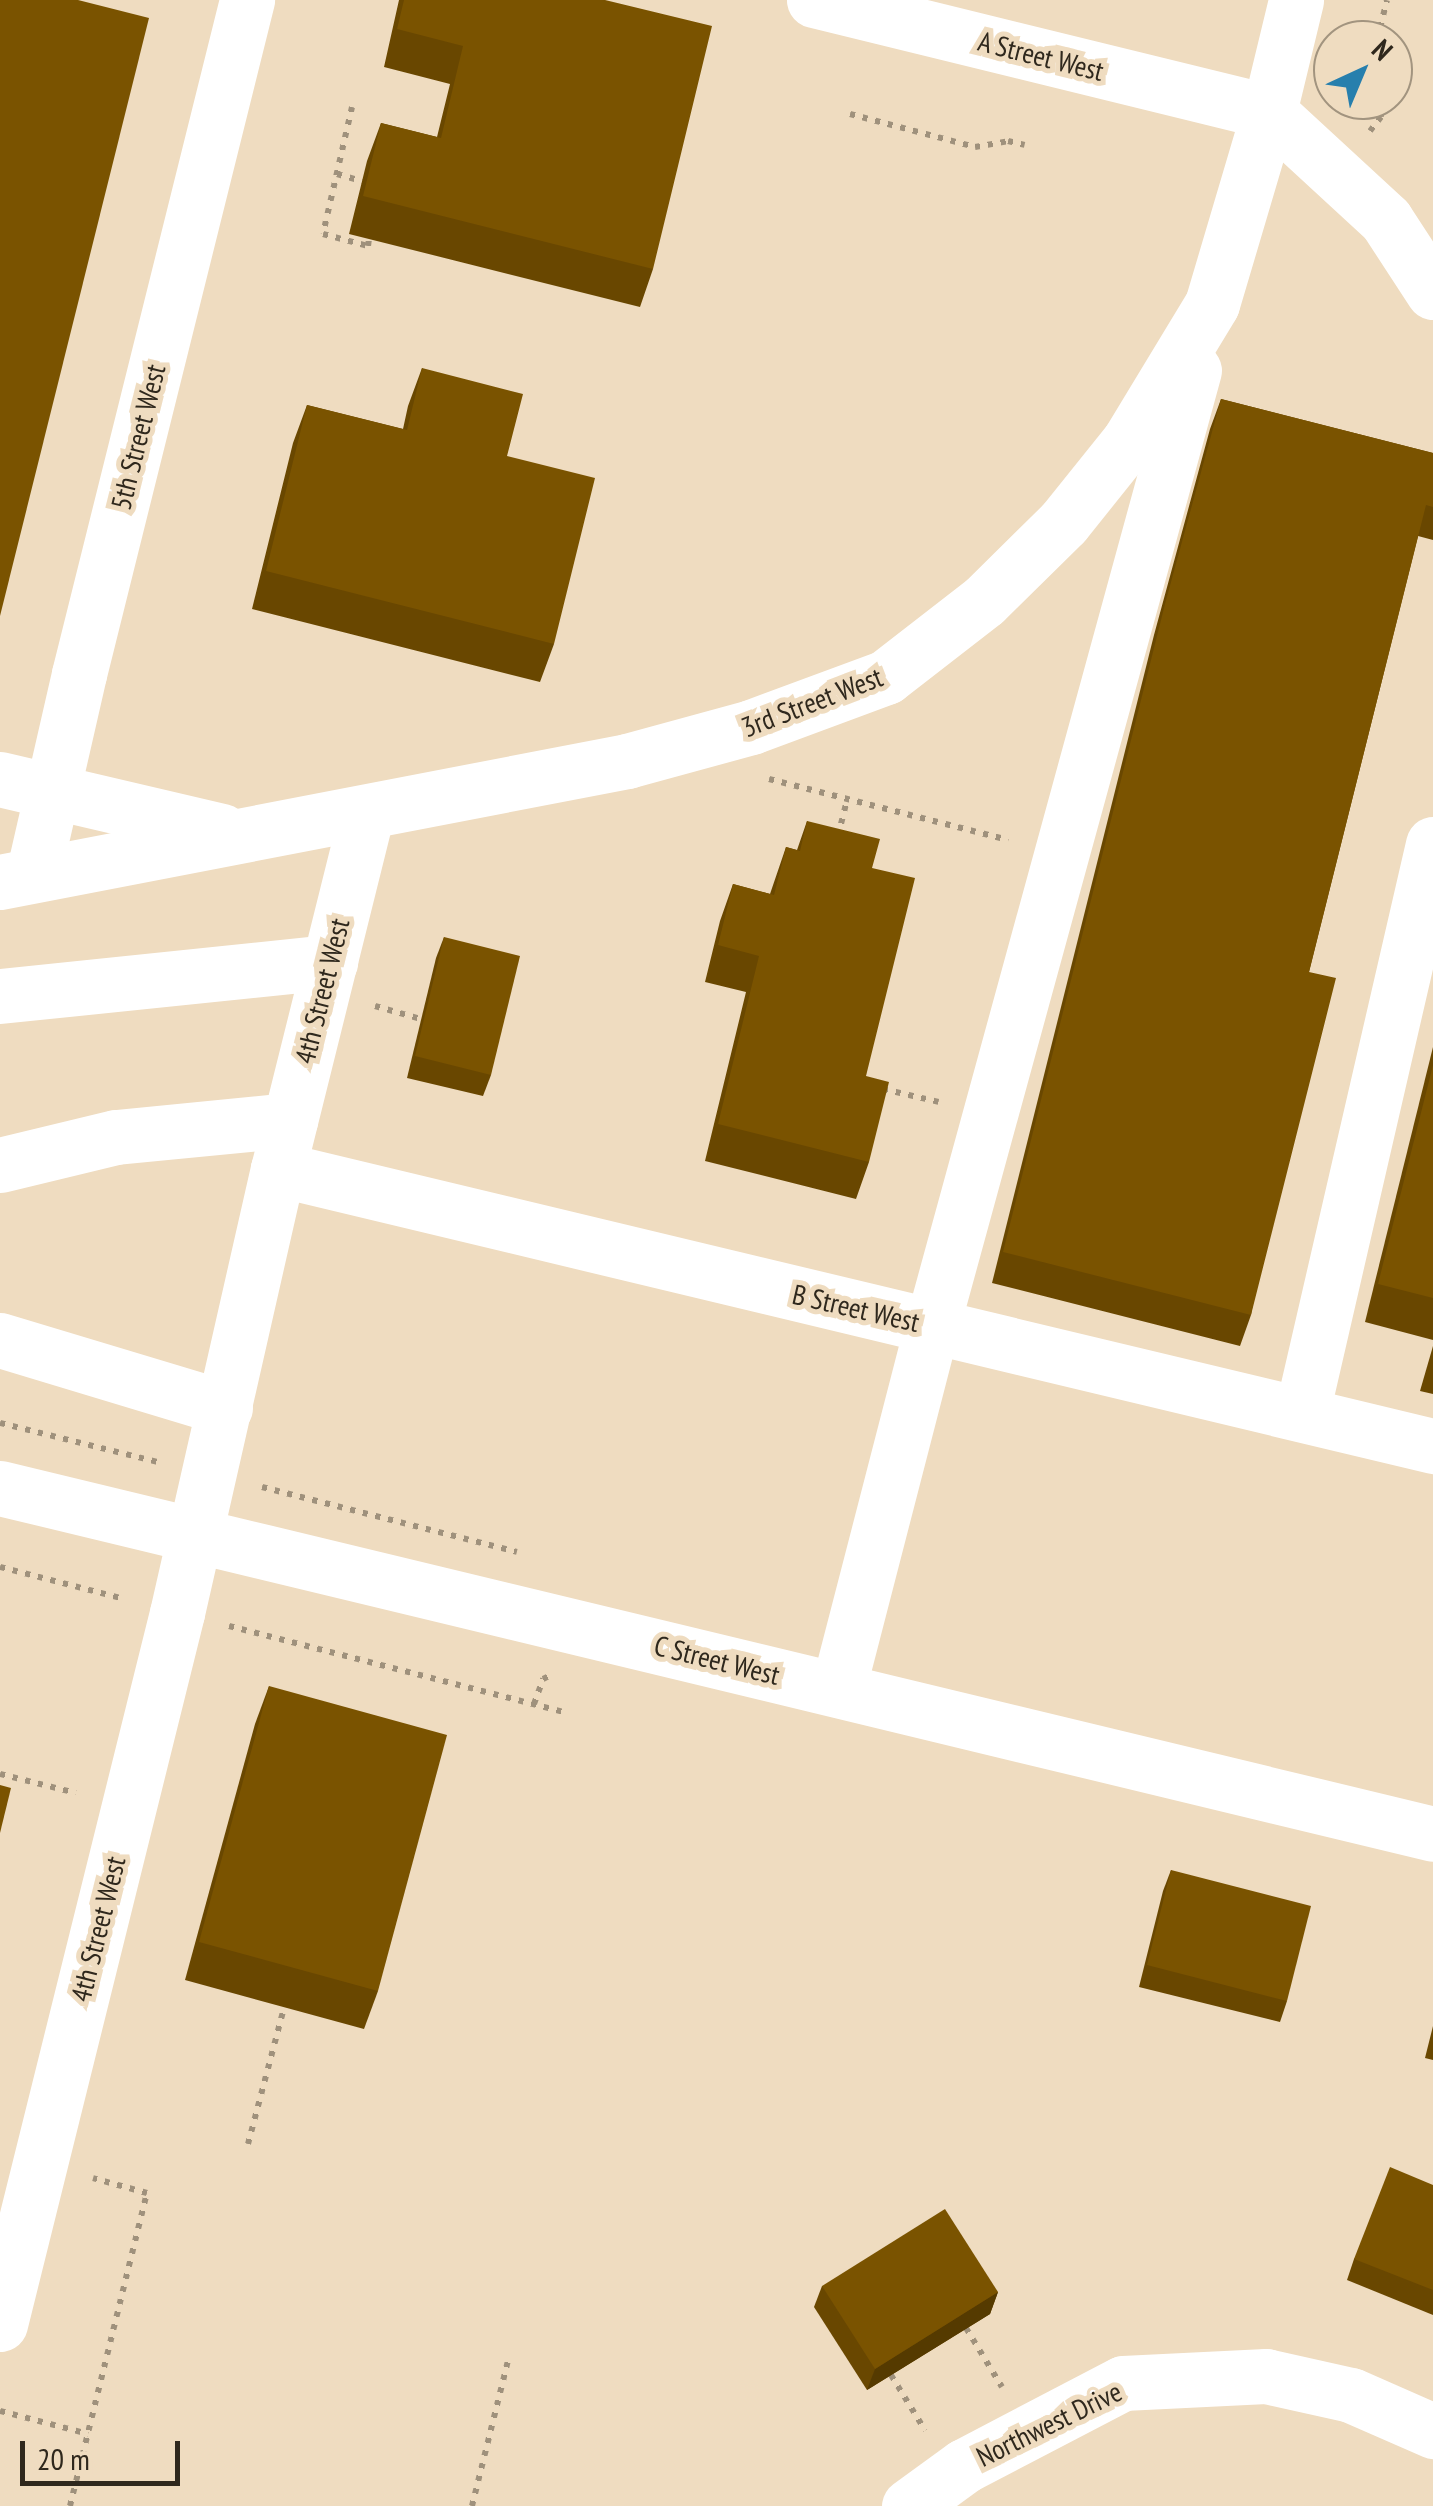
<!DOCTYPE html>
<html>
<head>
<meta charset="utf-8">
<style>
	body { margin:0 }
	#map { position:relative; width:1433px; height:2506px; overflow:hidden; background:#efdcc0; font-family:"PT Sans Narrow",sans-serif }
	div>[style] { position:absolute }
	.path>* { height:6px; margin-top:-3px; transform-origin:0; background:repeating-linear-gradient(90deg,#9f917c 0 5px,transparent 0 13px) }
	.minor>* { height:55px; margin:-27.5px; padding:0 27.5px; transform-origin:27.5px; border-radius:27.5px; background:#fff }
	.wall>* { inset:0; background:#694700 }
	.shaded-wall>* { inset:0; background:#553a00 }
	.building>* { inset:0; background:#7a5300 }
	span { translate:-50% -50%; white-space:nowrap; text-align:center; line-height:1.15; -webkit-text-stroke:10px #efdcc0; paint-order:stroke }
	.street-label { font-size:28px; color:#2f281d }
	.north { position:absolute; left:1313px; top:20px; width:100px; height:100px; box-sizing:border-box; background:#efdcc0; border:2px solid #a2947f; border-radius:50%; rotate:44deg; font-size:28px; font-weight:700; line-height:40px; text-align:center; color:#2f281d }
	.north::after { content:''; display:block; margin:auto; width:35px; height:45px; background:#277fad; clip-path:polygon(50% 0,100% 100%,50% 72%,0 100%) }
	.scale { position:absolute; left:20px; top:2441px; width:160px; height:45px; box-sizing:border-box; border:5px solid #2f281d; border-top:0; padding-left:12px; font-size:30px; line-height:35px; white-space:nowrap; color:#2f281d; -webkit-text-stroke:8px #efdcc0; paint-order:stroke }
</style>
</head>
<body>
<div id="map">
	<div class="path">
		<i style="left:1377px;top:40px;width:41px;rotate:-76deg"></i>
		<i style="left:352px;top:107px;width:130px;rotate:102.9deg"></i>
		<i style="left:323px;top:234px;width:47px;rotate:14.9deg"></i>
		<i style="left:368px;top:246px;width:7px;rotate:-82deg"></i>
		<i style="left:850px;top:114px;width:129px;rotate:14.8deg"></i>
		<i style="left:975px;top:147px;width:34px;rotate:-10deg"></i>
		<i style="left:1008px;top:141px;width:17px;rotate:13deg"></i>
		<i style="left:1370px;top:131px;width:18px;rotate:-52deg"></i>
		<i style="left:1381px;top:117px;width:17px;rotate:-93deg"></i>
		<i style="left:337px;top:174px;width:26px;rotate:16deg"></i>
		<i style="left:769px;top:779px;width:247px;rotate:14.3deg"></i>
		<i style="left:838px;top:836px;width:38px;rotate:-76deg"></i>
		<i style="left:375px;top:1006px;width:48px;rotate:15.8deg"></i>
		<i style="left:883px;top:1089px;width:57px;rotate:13.1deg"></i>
		<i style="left:0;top:1423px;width:163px;rotate:13.9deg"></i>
		<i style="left:262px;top:1487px;width:263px;rotate:14.3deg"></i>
		<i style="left:0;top:1567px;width:129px;rotate:14.4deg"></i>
		<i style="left:229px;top:1626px;width:347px;rotate:14.4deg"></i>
		<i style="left:534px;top:1704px;width:27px;rotate:-70deg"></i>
		<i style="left:543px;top:1679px;width:7px;rotate:-27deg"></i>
		<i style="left:0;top:1774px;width:78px;rotate:14deg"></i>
		<i style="left:248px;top:2144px;width:141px;rotate:-75.2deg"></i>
		<i style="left:966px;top:2328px;width:69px;rotate:58.6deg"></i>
		<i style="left:891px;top:2375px;width:65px;rotate:58.3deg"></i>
		<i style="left:0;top:2411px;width:91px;rotate:14.6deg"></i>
		<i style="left:70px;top:2506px;width:322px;rotate:-76.2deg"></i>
		<i style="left:147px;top:2193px;width:56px;rotate:-164.5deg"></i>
		<i style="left:472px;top:2506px;width:150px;rotate:-76.1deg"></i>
	</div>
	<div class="minor">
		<i style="left:814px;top:0;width:469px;rotate:13.8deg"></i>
		<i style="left:1269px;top:112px;width:159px;rotate:42.7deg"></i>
		<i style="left:1386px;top:220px;width:86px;rotate:56.9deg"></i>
		<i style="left:0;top:779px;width:228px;rotate:13.2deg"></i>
		<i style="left:33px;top:875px;width:206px;rotate:-77.1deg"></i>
		<i style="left:79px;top:674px;width:695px;rotate:-76deg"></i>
		<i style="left:0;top:882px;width:639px;rotate:-10.92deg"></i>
		<i style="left:627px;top:761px;width:129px;rotate:-15.3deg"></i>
		<i style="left:751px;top:727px;width:144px;rotate:-20.3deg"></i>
		<i style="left:886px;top:677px;width:124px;rotate:-37.8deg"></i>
		<i style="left:984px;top:601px;width:112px;rotate:-44.6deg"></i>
		<i style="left:1064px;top:522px;width:104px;rotate:-51.3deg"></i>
		<i style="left:1129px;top:441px;width:160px;rotate:-58.8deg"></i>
		<i style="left:1212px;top:304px;width:200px;rotate:-73.5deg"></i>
		<i style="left:1269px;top:112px;width:115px;rotate:-76.4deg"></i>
		<i style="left:0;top:996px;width:332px;rotate:-5.9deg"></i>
		<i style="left:0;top:1165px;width:119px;rotate:-13.6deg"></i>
		<i style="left:116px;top:1137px;width:175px;rotate:-5.6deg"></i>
		<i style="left:278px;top:1169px;width:1188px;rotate:13.49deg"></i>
		<i style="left:0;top:1340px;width:235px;rotate:16.8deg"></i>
		<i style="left:1302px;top:1412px;width:583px;rotate:-77.01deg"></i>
		<i style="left:0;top:1488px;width:1474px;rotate:13.57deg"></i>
		<i style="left:838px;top:1689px;width:375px;rotate:-75.5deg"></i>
		<i style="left:932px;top:1326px;width:991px;rotate:-74.67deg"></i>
		<i style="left:0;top:2324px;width:733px;rotate:-76.02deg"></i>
		<i style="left:177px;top:1613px;width:455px;rotate:-77.2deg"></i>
		<i style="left:278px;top:1169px;width:367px;rotate:-76deg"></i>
		<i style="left:909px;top:2506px;width:68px;rotate:-36deg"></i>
		<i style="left:964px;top:2466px;width:179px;rotate:-27.6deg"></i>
		<i style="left:1123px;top:2383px;width:143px;rotate:-2.8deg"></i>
		<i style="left:1266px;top:2376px;width:87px;rotate:12.6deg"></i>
		<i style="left:1351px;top:2395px;width:90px;rotate:23.7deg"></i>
	</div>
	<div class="wall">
		<i style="clip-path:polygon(399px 0,605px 0,653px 269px,640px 307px,349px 234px,367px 161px,381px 123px,437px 137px,450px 84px,384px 67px)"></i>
		<i style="clip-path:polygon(422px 368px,507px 456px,554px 644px,540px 682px,252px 609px,293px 443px,307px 405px,403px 429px,408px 406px)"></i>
		<i style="clip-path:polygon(1221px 399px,1433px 453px,1433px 540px,1418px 536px,1309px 972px,1251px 1315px,1240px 1346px,992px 1283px,1154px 635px,1210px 429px)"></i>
		<i style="clip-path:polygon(807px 821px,872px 868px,866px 1076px,869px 1162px,856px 1199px,705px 1161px,746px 992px,705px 982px,720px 921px,733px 884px,770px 894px,786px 847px,797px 850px)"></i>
		<i style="clip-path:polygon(444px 937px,491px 1075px,483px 1096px,407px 1078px,436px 958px)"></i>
		<i style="clip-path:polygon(1433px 1047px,1433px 1340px,1365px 1322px)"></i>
		<i style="clip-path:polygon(1433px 1346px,1433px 1394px,1420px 1391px)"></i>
		<i style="clip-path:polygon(269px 1686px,378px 1991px,364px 2029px,185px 1980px,255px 1724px)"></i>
		<i style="clip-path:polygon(1171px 1870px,1287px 2001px,1280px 2022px,1139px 1987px,1163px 1891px)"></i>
		<i style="clip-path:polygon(1433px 2026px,1433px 2060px,1425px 2058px)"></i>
		<i style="clip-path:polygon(1433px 2185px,1433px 2315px,1347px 2280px,1354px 2259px)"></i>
		<i style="clip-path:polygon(822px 2286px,998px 2292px,990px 2314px,867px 2390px,814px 2307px)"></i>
	</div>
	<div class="shaded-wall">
		<i style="clip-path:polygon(998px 2292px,990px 2314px,867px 2390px,875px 2369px)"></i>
	</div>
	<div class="building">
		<i style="clip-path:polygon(0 0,78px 0,149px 18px,0 616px)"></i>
		<i style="clip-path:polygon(404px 0,605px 0,712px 26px,653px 269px,363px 196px,381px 123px,441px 138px,463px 46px,397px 29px)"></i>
		<i style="clip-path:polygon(422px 368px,523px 394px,507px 456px,595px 478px,554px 644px,266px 571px,307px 405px,407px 430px)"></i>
		<i style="clip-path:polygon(1221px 399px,1433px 453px,1433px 507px,1426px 505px,1309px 972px,1336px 978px,1251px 1315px,1003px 1252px,1165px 604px)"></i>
		<i style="clip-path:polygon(807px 821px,880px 839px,872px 868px,915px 878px,866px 1076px,889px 1082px,869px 1162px,718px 1124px,759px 956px,718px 945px,733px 884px,774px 895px,786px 847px,800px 851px)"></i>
		<i style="clip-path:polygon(444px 937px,520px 956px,491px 1075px,415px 1056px)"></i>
		<i style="clip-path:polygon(1433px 1065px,1433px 1298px,1378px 1284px)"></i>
		<i style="clip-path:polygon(269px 1686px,447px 1735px,378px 1991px,199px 1942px)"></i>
		<i style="clip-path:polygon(0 1785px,11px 1788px,0 1833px)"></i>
		<i style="clip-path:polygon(1171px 1870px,1311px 1906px,1287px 2001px,1147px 1965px)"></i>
		<i style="clip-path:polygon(1390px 2167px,1433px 2185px,1433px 2290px,1354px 2259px)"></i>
		<i style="clip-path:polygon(945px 2209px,998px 2292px,875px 2369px,822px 2286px)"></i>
	</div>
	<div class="street-label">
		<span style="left:1041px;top:56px;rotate:14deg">A Street West</span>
		<span style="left:138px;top:437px;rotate:-76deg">5th Street West</span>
		<span style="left:812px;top:702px;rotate:-21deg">3rd Street West</span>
		<span style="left:322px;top:991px;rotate:-76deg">4th Street West</span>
		<span style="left:856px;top:1308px;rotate:13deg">B Street West</span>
		<span style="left:717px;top:1660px;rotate:14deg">C Street West</span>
		<span style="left:98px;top:1929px;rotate:-76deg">4th Street West</span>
		<span style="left:1049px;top:2424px;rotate:-26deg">Northwest Drive</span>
	</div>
	<div class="north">N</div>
	<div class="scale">20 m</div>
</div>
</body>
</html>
